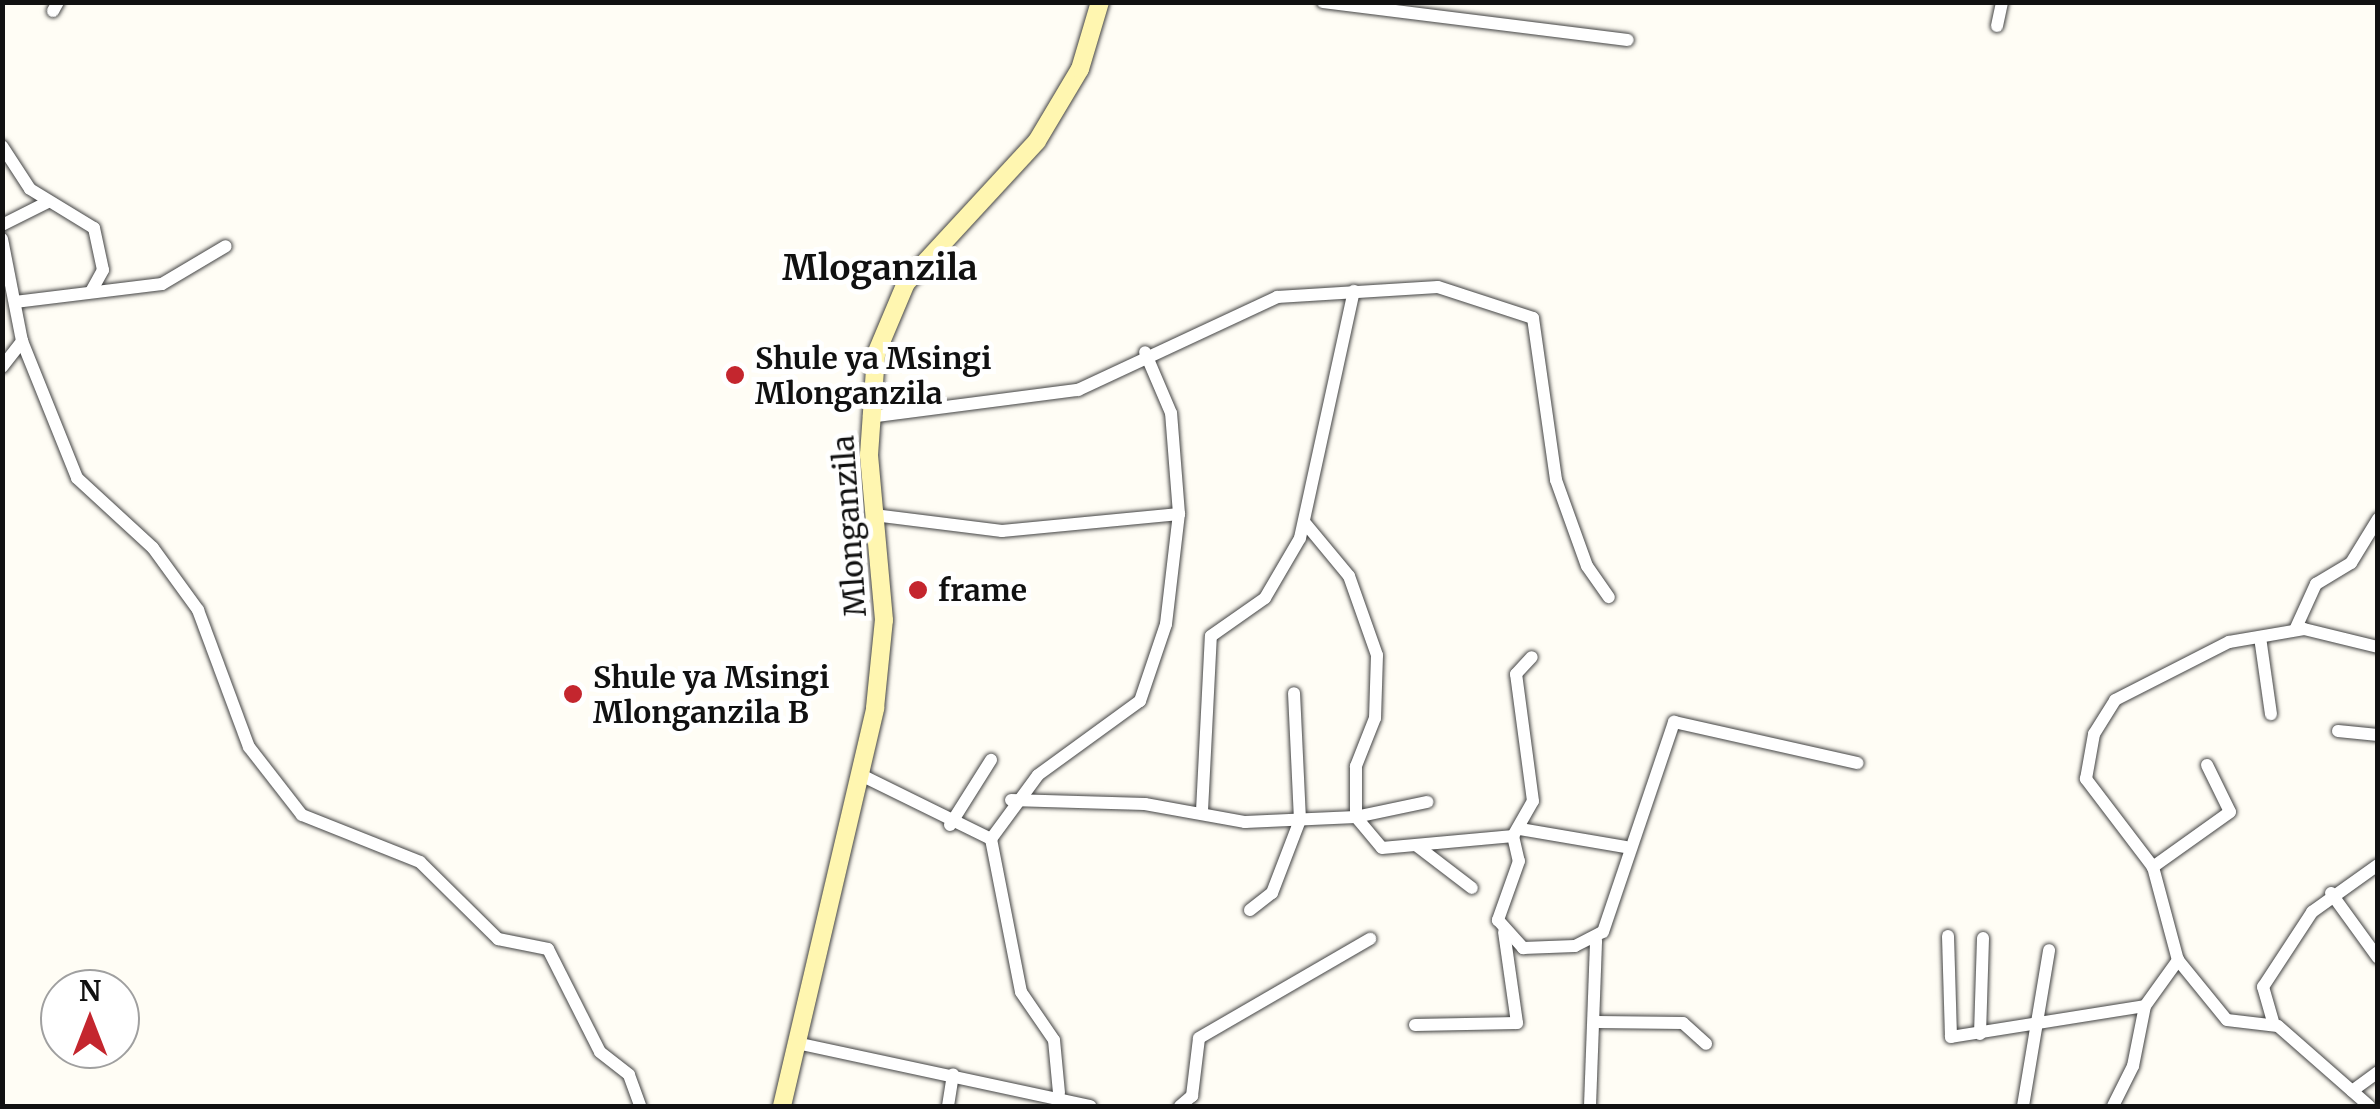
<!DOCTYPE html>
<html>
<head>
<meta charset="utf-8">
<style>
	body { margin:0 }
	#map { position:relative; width:2380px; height:1109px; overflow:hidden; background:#fffdf5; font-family:Merriweather,serif }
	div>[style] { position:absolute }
	.roads { filter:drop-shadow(0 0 2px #444) drop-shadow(0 0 2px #444) }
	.street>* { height:12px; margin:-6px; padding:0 6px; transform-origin:6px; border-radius:6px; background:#fff }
	.secondary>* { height:18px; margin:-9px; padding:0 9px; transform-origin:9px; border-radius:9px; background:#fff6b0 }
	.dots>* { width:28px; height:28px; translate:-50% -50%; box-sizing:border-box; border:5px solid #fff; border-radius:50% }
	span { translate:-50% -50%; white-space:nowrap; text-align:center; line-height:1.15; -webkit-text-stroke:10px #fff; paint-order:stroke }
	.poi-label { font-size:30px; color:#111; font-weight:700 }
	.left { translate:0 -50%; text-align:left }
	.street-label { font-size:30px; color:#111 }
	.quarter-label { font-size:35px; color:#111; font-weight:700 }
	.frame { position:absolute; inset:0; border:5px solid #111; pointer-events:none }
	.north { position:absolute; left:40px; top:969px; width:100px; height:100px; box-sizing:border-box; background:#fff; border:2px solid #a0a0a0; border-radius:50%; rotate:0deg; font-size:28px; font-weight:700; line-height:40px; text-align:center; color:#111 }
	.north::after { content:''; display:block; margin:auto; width:35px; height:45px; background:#c4262e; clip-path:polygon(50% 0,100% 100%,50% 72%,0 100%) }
</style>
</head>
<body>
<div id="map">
	<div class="roads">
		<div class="street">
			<i style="left:1323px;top:2px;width:307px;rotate:7.1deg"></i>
			<i style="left:53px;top:11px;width:10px;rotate:-61deg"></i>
			<i style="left:1997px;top:26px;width:25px;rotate:-78deg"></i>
			<i style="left:2px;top:146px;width:51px;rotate:56.9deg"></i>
			<i style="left:30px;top:189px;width:75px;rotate:31.4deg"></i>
			<i style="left:94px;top:228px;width:43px;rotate:77.9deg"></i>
			<i style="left:103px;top:270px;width:25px;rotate:119deg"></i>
			<i style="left:2px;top:225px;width:51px;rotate:-26.6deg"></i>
			<i style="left:2px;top:239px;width:104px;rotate:78.9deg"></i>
			<i style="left:22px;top:341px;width:148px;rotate:68.1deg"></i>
			<i style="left:77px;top:478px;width:103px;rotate:42.6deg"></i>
			<i style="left:153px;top:548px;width:77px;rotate:54deg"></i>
			<i style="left:198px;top:610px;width:146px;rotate:69.6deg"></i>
			<i style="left:249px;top:747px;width:86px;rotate:52.1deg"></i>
			<i style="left:302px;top:815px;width:127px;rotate:21.7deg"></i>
			<i style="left:420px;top:862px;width:110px;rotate:44.6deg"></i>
			<i style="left:498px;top:939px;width:51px;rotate:11.3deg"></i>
			<i style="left:548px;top:949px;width:115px;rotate:63.2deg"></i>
			<i style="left:600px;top:1052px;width:37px;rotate:38deg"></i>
			<i style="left:629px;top:1075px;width:33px;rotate:70deg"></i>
			<i style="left:15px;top:302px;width:148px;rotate:-7deg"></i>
			<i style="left:162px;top:284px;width:74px;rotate:-30.7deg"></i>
			<i style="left:2px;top:367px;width:33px;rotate:-52deg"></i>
			<i style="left:869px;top:417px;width:211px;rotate:-7.4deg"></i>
			<i style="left:1078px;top:390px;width:220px;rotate:-25deg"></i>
			<i style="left:1277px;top:297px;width:161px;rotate:-3.6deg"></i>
			<i style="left:1438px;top:287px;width:100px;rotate:18.1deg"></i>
			<i style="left:1533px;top:318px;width:164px;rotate:81.9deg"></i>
			<i style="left:1556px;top:480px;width:91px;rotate:70.2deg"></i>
			<i style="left:1587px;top:566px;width:38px;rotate:55deg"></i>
			<i style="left:874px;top:515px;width:129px;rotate:7.1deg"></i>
			<i style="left:1002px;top:531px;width:178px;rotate:-5.5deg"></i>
			<i style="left:1305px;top:523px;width:69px;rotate:50.3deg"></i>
			<i style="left:1349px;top:576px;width:84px;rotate:70.5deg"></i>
			<i style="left:1377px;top:655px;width:63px;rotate:91.8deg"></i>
			<i style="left:1375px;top:718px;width:52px;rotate:111.6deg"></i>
			<i style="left:1356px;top:766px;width:51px;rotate:90deg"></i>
			<i style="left:1356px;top:817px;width:73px;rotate:-11.9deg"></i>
			<i style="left:2295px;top:630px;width:51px;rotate:-65.5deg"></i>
			<i style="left:2316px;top:584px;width:41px;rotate:-31deg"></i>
			<i style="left:2351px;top:563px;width:52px;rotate:-58.5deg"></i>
			<i style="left:2260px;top:637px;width:78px;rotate:81.9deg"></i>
			<i style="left:2338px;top:731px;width:40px;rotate:5.7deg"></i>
			<i style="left:2207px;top:765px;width:52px;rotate:63.9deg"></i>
			<i style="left:2230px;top:812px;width:95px;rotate:144.5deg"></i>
			<i style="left:2153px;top:867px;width:96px;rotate:75deg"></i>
			<i style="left:2178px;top:960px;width:77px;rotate:50.8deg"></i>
			<i style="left:2227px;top:1020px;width:51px;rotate:6.7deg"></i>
			<i style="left:2278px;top:1026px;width:121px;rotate:41.3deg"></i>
			<i style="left:863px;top:776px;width:143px;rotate:26.2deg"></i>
			<i style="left:991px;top:839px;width:79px;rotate:-53.7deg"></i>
			<i style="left:1038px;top:775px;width:126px;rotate:-36deg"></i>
			<i style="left:1140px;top:701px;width:81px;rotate:-71.3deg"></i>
			<i style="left:1166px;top:624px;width:111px;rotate:-83.3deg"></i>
			<i style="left:1179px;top:514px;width:101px;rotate:-94.5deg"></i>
			<i style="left:1171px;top:413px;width:66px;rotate:-113.1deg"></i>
			<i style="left:1011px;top:800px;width:134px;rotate:1.7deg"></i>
			<i style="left:1145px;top:804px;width:102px;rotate:10.2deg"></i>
			<i style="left:1245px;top:822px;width:111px;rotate:-2.6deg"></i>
			<i style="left:1356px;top:817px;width:40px;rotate:50deg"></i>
			<i style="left:1382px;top:848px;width:132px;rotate:-5.2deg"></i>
			<i style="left:1513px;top:836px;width:40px;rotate:-60.3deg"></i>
			<i style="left:1533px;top:801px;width:128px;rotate:-97.6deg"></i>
			<i style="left:1516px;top:674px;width:23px;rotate:-47deg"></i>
			<i style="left:1202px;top:811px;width:175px;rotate:-87.1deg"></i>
			<i style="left:1211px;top:636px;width:66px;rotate:-35.1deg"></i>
			<i style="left:1265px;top:598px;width:69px;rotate:-59.7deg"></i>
			<i style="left:1300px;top:538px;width:253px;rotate:-77.7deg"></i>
			<i style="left:950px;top:825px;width:77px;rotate:-57.8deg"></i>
			<i style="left:1520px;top:829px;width:107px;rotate:9.7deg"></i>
			<i style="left:1513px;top:836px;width:26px;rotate:77deg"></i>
			<i style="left:1519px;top:861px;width:63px;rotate:109.6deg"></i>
			<i style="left:1498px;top:920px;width:38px;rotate:48deg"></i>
			<i style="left:1523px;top:948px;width:52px;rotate:-2.2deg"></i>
			<i style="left:1575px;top:946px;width:31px;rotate:-27deg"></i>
			<i style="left:1603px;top:932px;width:222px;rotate:-71.3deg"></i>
			<i style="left:1674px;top:722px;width:188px;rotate:12.6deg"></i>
			<i style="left:991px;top:839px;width:156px;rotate:78.9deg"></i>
			<i style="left:1021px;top:992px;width:58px;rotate:55.5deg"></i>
			<i style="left:1054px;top:1040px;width:53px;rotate:84.6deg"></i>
			<i style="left:1417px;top:846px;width:69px;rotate:37.4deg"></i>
			<i style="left:2153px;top:867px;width:111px;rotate:-127.3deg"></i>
			<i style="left:2086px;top:779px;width:46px;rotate:-79.9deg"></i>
			<i style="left:2094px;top:734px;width:40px;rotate:-58deg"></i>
			<i style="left:2115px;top:700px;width:128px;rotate:-27deg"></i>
			<i style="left:2229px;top:642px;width:76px;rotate:-9.8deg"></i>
			<i style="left:2304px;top:629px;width:76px;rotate:13.7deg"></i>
			<i style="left:2331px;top:893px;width:80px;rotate:54.1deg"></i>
			<i style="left:1250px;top:910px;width:28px;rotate:-38deg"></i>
			<i style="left:1272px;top:893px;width:78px;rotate:-69deg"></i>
			<i style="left:1300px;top:820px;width:127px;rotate:-92.7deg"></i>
			<i style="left:1948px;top:936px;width:101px;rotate:88.3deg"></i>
			<i style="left:1951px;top:1037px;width:196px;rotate:-9.1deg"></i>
			<i style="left:1597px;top:1022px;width:86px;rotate:0.7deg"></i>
			<i style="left:1683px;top:1023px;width:31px;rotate:42deg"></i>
			<i style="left:1415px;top:1025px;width:102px;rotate:-1.1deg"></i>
			<i style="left:1517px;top:1023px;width:92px;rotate:-98.1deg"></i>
			<i style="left:2274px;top:1025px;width:40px;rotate:-106deg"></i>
			<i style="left:2263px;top:987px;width:90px;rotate:-56.8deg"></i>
			<i style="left:2312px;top:912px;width:81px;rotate:-35.5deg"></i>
			<i style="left:1980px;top:1034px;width:96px;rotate:-88.2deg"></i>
			<i style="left:801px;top:1044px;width:296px;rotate:12.1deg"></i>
			<i style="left:2352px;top:1091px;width:32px;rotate:-36deg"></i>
			<i style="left:948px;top:1106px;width:32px;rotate:-81deg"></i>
			<i style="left:1180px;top:1106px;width:16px;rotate:-40deg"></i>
			<i style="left:1192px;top:1096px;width:58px;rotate:-83.1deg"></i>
			<i style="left:1199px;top:1038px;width:198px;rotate:-30.1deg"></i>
			<i style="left:1590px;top:1106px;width:166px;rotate:-87.9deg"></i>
			<i style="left:2023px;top:1106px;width:158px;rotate:-80.5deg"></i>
			<i style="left:2113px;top:1106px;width:45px;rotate:-63.4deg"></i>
			<i style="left:2133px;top:1066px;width:61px;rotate:-78.7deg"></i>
			<i style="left:2145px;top:1006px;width:57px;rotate:-54.3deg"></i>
		</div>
		<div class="secondary">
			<i style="left:782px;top:1106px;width:409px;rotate:-76.8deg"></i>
			<i style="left:875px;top:708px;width:88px;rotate:-84.2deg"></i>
			<i style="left:884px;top:620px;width:166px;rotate:-95.2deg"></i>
			<i style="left:869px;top:455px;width:101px;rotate:-86deg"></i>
			<i style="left:876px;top:354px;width:77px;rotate:-67.1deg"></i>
			<i style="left:906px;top:283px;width:193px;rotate:-47.3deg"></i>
			<i style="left:1037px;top:141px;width:84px;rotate:-59.2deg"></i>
			<i style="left:1080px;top:69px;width:70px;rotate:-73.4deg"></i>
		</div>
	</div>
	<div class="dots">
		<i style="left:735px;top:375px;background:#c4262e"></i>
		<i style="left:918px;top:590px;background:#c4262e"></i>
		<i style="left:573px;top:694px;background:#c4262e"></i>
	</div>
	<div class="poi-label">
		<span class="left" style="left:755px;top:375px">Shule ya Msingi<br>Mlonganzila</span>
		<span class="left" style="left:938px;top:590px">frame</span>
		<span class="left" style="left:593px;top:694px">Shule ya Msingi<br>Mlonganzila B</span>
	</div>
	<div class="street-label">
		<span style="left:849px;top:526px;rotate:-94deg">Mlonganzila</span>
	</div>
	<div class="quarter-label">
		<span style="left:880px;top:268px">Mloganzila</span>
	</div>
	<div class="frame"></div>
	<div class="north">N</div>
</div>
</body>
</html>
